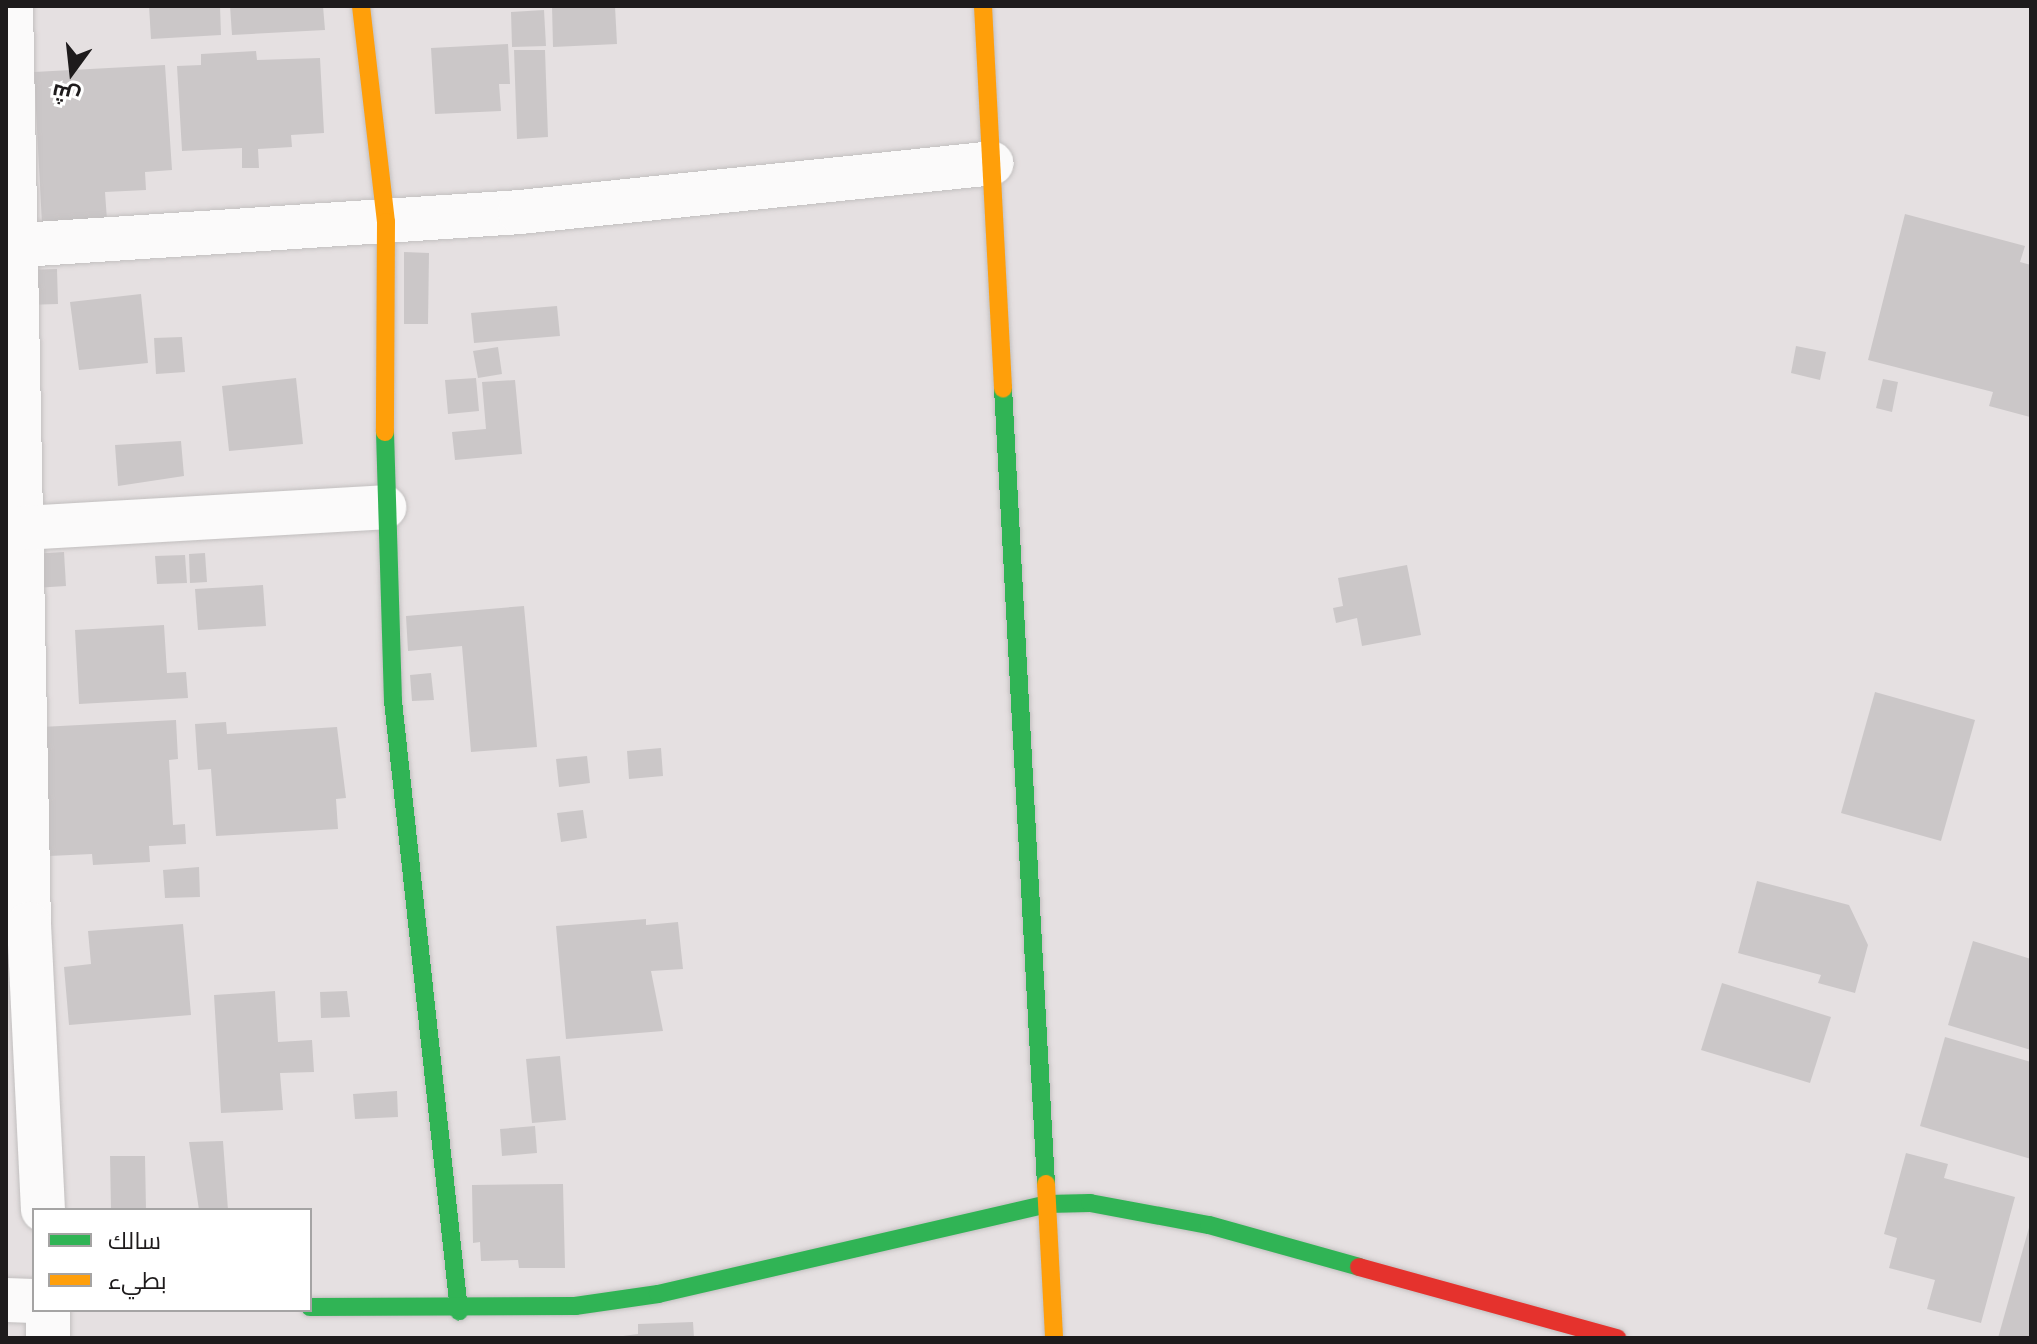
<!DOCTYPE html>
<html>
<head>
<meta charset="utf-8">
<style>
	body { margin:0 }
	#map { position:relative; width:2037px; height:1344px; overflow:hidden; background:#e5e0e1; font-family:Raleway,Cairo,sans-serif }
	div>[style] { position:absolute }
	.building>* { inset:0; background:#cbc7c8 }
	.roads { filter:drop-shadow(0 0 2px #c2bfbf) drop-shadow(0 0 2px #c2bfbf) }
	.street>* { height:44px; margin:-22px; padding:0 22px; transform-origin:22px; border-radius:22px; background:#fbfafa }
	.fast>* { height:18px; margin:-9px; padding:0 9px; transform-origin:9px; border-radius:9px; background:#30b455 }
	.slow>* { height:18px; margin:-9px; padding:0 9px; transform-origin:9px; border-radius:9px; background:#ff9f0a }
	.jam>* { height:18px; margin:-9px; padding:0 9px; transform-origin:9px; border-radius:9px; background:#e5322d }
	span { translate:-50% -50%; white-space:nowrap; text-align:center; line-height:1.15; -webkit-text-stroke:7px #fff; paint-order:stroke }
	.frame { position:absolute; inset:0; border:8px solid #1e1b1c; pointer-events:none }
	.legend { position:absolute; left:32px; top:1208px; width:280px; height:104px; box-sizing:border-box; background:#fff; border:2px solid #a5a4a4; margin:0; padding:10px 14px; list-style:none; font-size:24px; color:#1e1b1c }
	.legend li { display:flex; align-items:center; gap:16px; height:40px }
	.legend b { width:40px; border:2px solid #a5a4a4 }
	.north { position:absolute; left:32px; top:32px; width:80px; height:80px; -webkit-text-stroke:6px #fff; paint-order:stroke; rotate:195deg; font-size:22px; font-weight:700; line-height:32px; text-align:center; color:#1e1b1c }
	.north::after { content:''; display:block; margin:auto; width:28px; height:36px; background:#1e1b1c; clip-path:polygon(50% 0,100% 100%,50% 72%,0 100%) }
</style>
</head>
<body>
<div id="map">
	<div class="building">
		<i style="clip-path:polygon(149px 6px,220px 6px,221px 35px,151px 39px)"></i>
		<i style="clip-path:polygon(230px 6px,323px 6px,325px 30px,232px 35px)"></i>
		<i style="clip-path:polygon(552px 6px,615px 6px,617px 44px,553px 47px)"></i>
		<i style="clip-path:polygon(544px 10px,546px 46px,512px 47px,511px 12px)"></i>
		<i style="clip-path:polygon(508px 44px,510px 84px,499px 84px,501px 111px,435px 114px,431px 48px)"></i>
		<i style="clip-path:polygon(514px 50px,545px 50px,548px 137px,517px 139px)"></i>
		<i style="clip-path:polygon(256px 51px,257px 60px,320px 58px,324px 133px,291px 135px,292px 147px,258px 149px,259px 168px,242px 168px,242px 148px,182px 151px,177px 66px,201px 65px,201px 54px)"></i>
		<i style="clip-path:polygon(165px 65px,172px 170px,145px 172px,146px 190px,105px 192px,107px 220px,42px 224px,34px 72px)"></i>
		<i style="clip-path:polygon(1905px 214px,2025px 246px,2020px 262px,2031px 265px,2030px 417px,1989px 406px,1993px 392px,1868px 360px)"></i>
		<i style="clip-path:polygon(404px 252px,429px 253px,428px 324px,404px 324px)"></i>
		<i style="clip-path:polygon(57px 269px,58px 304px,25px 305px,24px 270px)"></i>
		<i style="clip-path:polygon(141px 294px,148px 363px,79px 370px,70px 302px)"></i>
		<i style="clip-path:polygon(557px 306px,560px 336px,474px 343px,471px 313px)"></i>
		<i style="clip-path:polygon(182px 337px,185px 372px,156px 374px,154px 338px)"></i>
		<i style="clip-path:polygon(1796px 346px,1826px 352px,1820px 380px,1791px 373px)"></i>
		<i style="clip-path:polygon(498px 347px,502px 374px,478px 378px,473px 351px)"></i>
		<i style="clip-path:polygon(296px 378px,303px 444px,229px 451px,222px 386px)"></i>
		<i style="clip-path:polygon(476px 378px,479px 411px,448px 414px,445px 380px)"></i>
		<i style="clip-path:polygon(1883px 379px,1898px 382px,1892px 412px,1876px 408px)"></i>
		<i style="clip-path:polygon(515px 380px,522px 454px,455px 460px,452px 432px,486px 429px,482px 382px)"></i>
		<i style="clip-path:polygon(181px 441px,184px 476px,118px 486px,115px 445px)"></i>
		<i style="clip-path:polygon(64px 552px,66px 586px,34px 588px,32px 554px)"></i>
		<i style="clip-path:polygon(205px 553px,207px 582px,190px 583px,189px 554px)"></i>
		<i style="clip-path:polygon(185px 555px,187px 583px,157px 584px,155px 556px)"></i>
		<i style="clip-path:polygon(1407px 565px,1421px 635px,1362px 646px,1357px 618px,1336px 623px,1333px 608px,1343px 606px,1338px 578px)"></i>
		<i style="clip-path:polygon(263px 585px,266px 626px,198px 630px,195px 589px)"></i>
		<i style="clip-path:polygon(524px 606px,537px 747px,471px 752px,462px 646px,408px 651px,406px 616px)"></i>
		<i style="clip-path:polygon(164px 625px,167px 673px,186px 672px,188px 698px,79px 704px,75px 630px)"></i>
		<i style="clip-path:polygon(431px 673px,434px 700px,412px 701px,410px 675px)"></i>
		<i style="clip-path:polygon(1875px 692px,1975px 720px,1941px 841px,1841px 813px)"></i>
		<i style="clip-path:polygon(176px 720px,178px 759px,169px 760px,173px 825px,185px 824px,186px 844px,149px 846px,150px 862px,93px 865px,92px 854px,49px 856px,41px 727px)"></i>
		<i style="clip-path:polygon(226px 722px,227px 734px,337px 727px,346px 798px,336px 799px,338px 829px,216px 836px,211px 769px,198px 770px,195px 724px)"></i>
		<i style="clip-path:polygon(661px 748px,663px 776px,629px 779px,627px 751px)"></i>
		<i style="clip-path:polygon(587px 756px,590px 783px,559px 787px,556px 759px)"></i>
		<i style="clip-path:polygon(583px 810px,587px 838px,561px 842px,557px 813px)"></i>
		<i style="clip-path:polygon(199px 867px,200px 897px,165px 898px,163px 870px)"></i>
		<i style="clip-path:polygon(1757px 881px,1849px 905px,1868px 945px,1855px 993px,1818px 983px,1821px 975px,1738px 953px)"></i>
		<i style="clip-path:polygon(646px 919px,646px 925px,678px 922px,683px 969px,651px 971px,663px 1031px,566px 1039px,556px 926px)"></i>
		<i style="clip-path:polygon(183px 924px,191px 1015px,69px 1025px,64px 967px,91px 964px,88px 931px)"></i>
		<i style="clip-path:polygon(1973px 941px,2031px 959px,2031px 1050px,1948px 1025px)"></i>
		<i style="clip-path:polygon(1722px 983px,1831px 1017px,1810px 1083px,1701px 1050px)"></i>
		<i style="clip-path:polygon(275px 991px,278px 1042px,312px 1040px,314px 1072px,280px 1073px,283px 1110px,221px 1113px,214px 995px)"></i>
		<i style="clip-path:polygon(347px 991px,350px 1017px,321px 1018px,320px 992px)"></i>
		<i style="clip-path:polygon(1945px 1037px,2031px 1062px,2031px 1159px,1920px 1126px)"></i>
		<i style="clip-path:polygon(560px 1056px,566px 1120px,532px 1123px,526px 1059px)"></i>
		<i style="clip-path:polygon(397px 1091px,398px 1117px,355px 1119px,353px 1094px)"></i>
		<i style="clip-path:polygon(535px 1126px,537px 1153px,502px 1156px,500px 1129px)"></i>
		<i style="clip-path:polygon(223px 1141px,228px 1210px,199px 1210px,189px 1142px)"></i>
		<i style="clip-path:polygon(1906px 1153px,1948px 1164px,1944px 1178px,2015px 1197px,1981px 1323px,1927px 1309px,1935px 1280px,1889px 1268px,1897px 1238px,1884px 1234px)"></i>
		<i style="clip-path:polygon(110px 1156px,145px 1156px,146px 1210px,111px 1210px)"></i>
		<i style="clip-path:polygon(563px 1184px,565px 1268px,519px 1268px,518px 1260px,481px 1261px,480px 1242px,473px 1243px,472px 1185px)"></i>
		<i style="clip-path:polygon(2030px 1224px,2031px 1338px,1998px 1338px)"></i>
		<i style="clip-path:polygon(693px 1322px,694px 1338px,608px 1338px,638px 1334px,638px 1324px)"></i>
	</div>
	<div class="roads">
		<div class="street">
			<i style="left:11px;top:6px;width:918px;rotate:88.88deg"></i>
			<i style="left:29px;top:924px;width:286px;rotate:87.2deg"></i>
			<i style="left:6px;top:246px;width:515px;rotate:-3.78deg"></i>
			<i style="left:520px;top:212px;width:474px;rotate:-5.9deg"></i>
			<i style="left:6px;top:529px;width:379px;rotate:-3.3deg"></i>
			<i style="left:6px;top:1300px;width:28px;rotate:2deg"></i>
			<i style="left:48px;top:1310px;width:28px;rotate:90deg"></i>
		</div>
		<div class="fast">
			<i style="left:1003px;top:388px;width:797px;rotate:86.91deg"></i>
			<i style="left:385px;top:432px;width:269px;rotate:88.3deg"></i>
			<i style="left:393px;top:701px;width:614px;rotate:83.82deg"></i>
			<i style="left:310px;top:1307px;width:265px;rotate:-0.2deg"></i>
			<i style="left:575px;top:1306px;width:84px;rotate:-8.2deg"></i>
			<i style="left:658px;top:1294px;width:399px;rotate:-13deg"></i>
			<i style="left:1047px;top:1204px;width:43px;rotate:-1.3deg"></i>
			<i style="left:1090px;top:1203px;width:121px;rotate:10.5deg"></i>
			<i style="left:1209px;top:1225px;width:156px;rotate:15.6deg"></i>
		</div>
		<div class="slow">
			<i style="left:361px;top:6px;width:217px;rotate:83.4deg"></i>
			<i style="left:386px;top:222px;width:210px;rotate:90.3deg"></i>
			<i style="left:983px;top:6px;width:383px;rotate:87deg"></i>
			<i style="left:1046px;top:1184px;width:154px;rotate:87deg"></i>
		</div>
		<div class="jam">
			<i style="left:1359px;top:1267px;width:268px;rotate:15.4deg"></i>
		</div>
	</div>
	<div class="frame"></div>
	<ul class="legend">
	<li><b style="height:10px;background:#30b455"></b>سالك</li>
	<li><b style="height:10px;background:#ff9f0a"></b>بطيء</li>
	</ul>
	<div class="north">ش</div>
</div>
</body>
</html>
